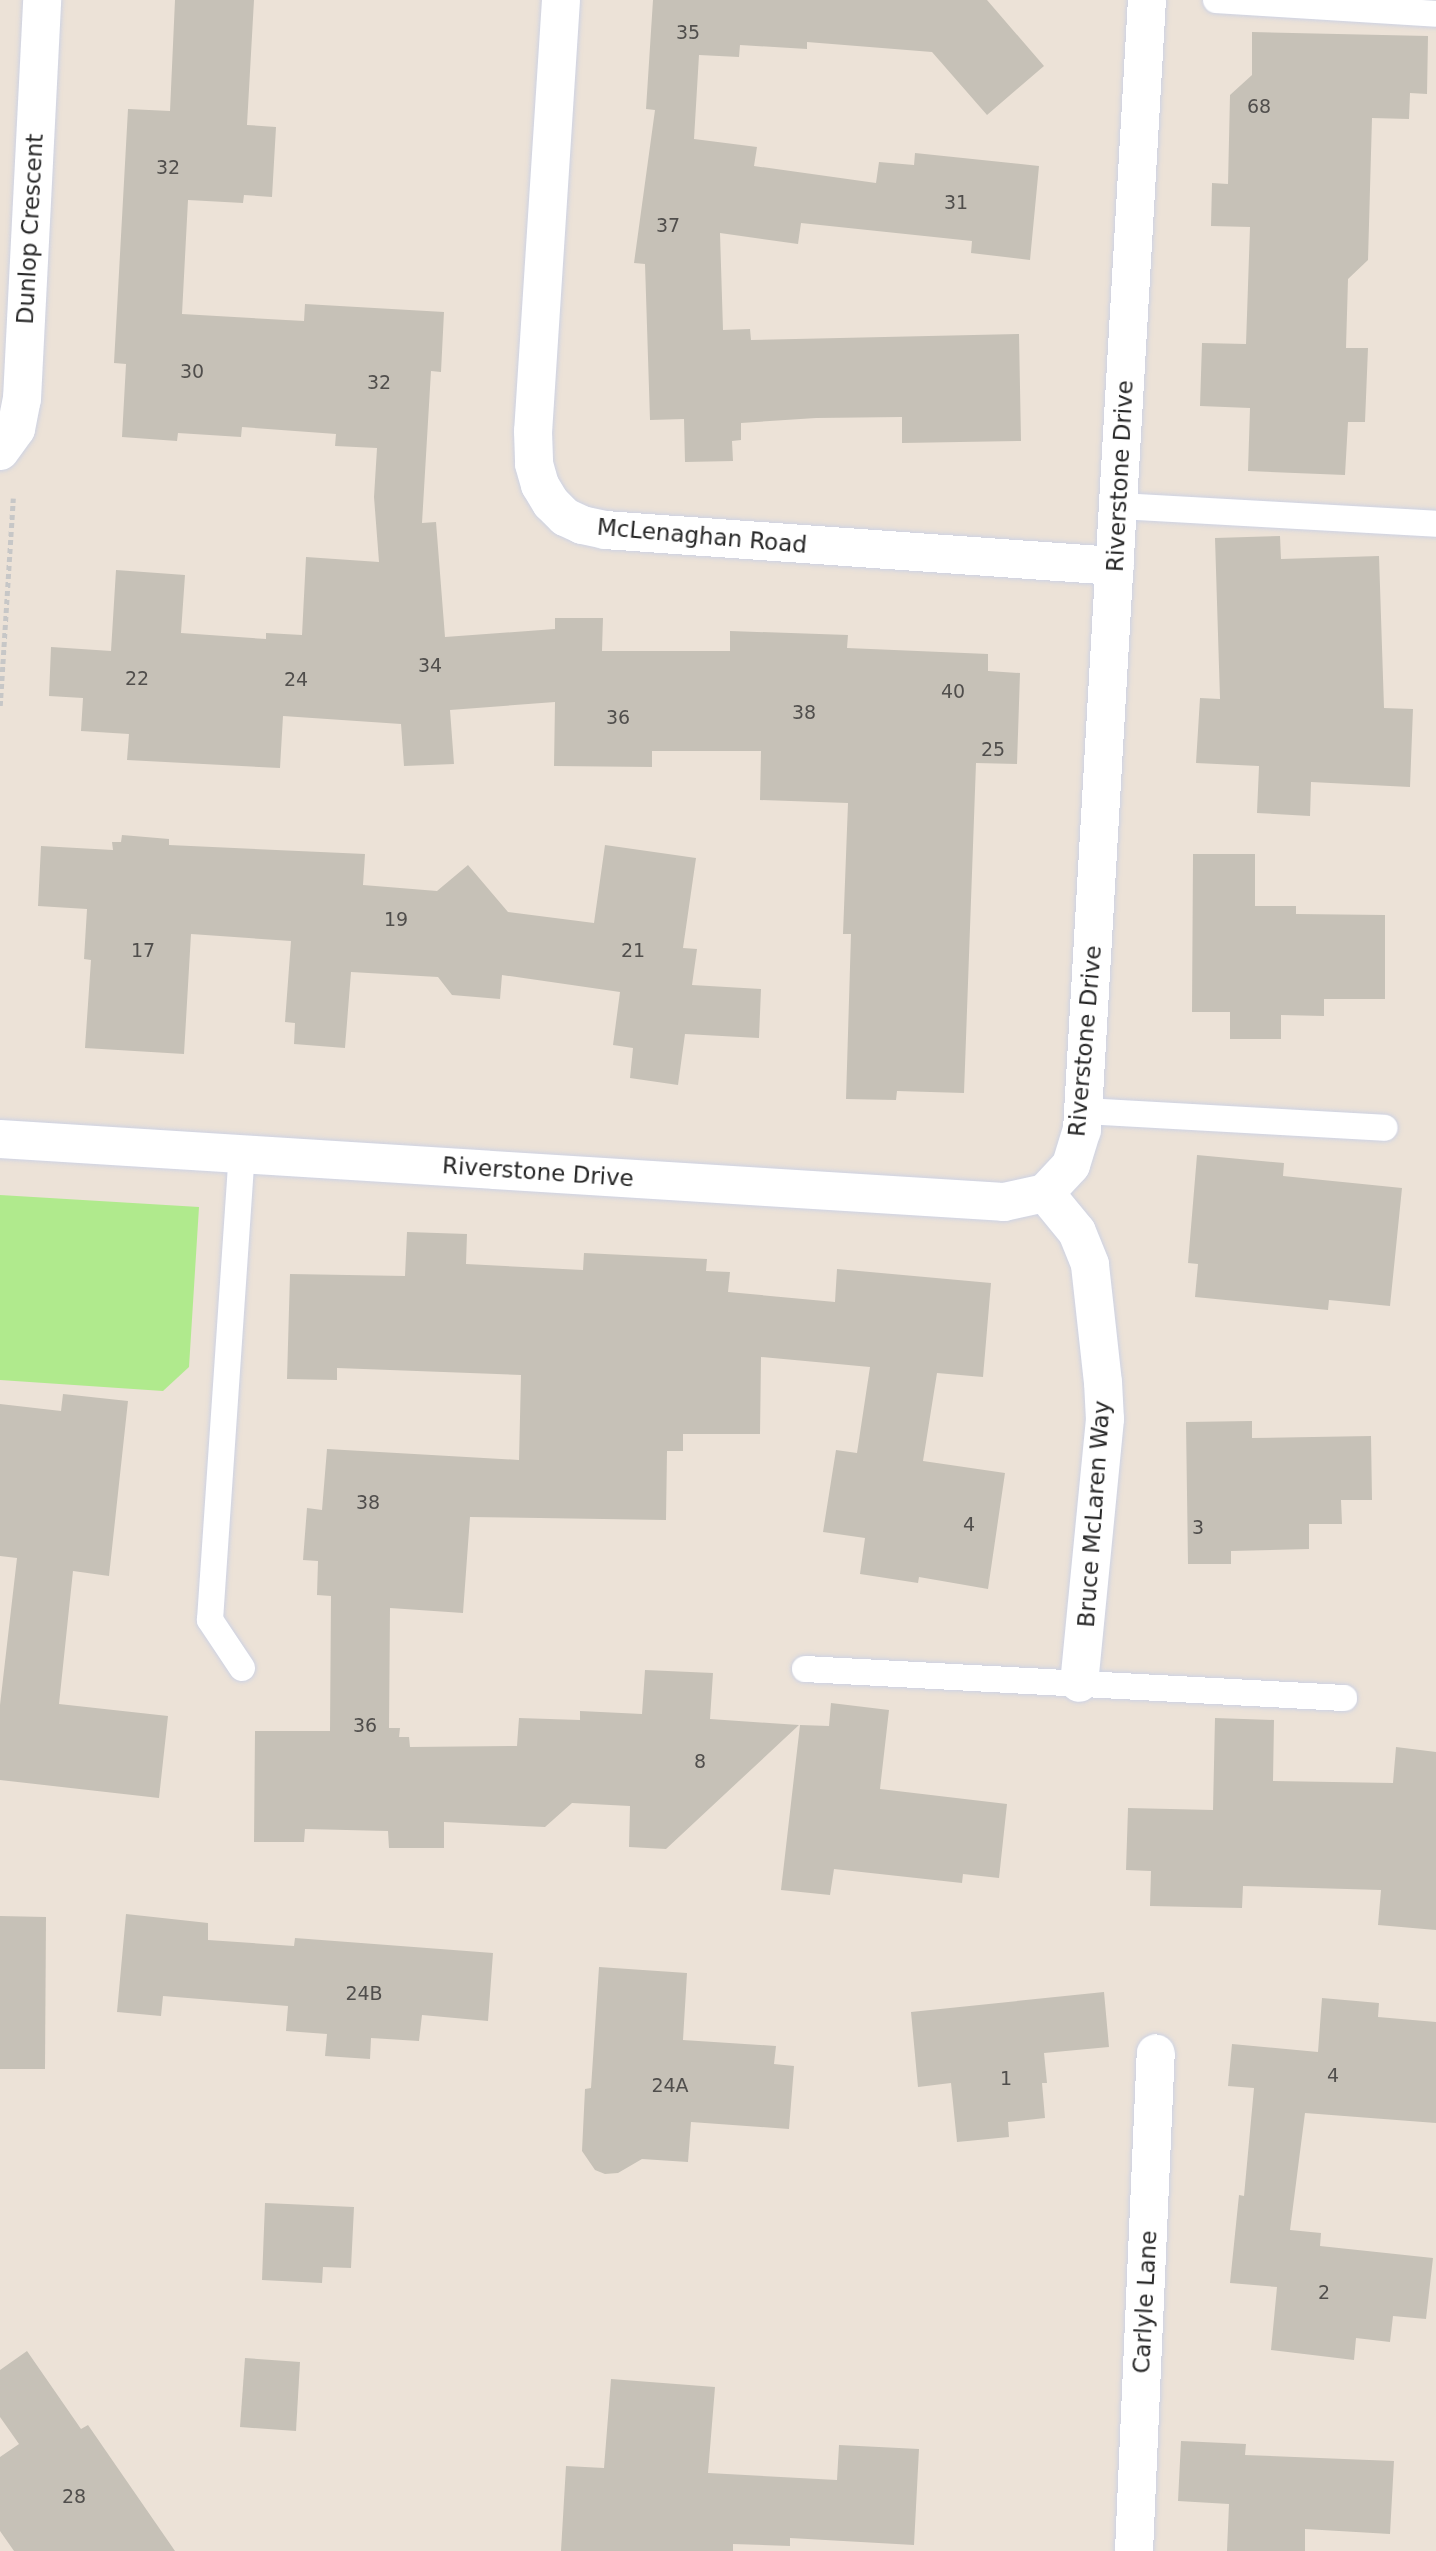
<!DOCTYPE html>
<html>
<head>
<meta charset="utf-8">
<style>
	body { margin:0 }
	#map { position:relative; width:1436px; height:2551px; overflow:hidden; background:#ece2d7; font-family:"DejaVu Sans",sans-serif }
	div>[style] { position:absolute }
	.green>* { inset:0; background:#b0ea8d }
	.building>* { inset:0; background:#c6c1b7 }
	.path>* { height:4.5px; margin-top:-2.25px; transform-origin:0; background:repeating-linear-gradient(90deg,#c7c7c7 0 5px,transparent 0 8.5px) }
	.roads { filter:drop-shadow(0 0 2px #cdd2e3) drop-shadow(0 0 2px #cdd2e3) }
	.service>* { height:26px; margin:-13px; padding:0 13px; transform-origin:13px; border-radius:13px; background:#fff }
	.minor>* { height:38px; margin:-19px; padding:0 19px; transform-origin:19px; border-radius:19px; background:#fff }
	span { translate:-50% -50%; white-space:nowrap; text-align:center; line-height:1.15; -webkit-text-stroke:7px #fff; paint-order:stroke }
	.number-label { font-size:19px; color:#504e4c }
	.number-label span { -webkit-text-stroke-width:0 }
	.street-label { font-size:23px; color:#282828 }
</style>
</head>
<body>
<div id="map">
	<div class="green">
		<i style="clip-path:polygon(0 1195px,199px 1207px,189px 1367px,163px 1391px,0 1380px)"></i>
	</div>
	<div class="building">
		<i style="clip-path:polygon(175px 0,254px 0,247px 125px,276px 127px,272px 197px,244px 195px,243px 203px,188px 200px,182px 314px,304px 321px,305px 304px,444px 312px,441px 372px,431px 371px,422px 523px,436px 522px,445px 637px,555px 629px,555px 618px,603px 618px,602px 651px,730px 651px,730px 631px,848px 635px,847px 648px,988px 654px,988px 671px,1020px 673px,1017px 764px,976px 763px,964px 1093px,897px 1091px,896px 1100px,846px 1099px,851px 934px,843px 934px,848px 803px,760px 800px,761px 751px,652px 751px,652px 767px,554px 766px,555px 702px,450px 710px,454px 764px,404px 766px,401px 724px,283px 716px,280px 768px,127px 760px,129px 734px,81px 731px,83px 698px,49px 696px,51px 647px,111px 651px,116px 570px,185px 575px,181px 633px,266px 639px,266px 633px,302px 635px,306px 557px,379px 562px,374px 497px,377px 448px,335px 446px,336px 434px,242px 427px,241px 437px,178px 433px,177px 441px,122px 437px,126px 364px,114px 363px,128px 109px,170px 111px)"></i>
		<i style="clip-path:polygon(653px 0,987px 0,1044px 66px,987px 115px,932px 52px,807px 42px,807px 49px,740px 45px,739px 57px,699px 55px,694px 139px,757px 147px,754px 166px,876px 183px,879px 162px,914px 165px,915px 153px,1039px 166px,1030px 260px,971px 253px,972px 241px,801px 223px,798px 244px,720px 233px,723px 330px,750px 329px,751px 340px,1019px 334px,1021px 441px,902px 443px,902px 417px,816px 418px,741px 423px,741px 440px,732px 441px,733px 461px,685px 462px,684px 419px,650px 420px,645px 264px,634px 263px,655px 110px,646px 109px)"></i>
		<i style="clip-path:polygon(1252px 32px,1428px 36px,1427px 94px,1410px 93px,1409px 119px,1372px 118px,1368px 260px,1348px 279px,1346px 348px,1368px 348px,1365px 422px,1348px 422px,1345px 475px,1248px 471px,1250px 408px,1200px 406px,1202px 343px,1246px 344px,1250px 227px,1211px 226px,1212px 183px,1228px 184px,1230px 95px,1252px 75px)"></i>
		<i style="clip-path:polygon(1280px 536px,1281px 559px,1379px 556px,1384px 708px,1413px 709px,1410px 787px,1311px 782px,1310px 816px,1257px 813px,1259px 766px,1196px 763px,1200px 698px,1220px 699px,1215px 538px)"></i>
		<i style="clip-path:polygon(122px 835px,169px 839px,169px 845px,365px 854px,363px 885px,437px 891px,468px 865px,508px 912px,594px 923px,605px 845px,696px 858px,683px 948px,697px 949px,692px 985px,761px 989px,759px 1038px,685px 1034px,678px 1085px,630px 1078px,633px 1048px,613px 1045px,620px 992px,502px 975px,500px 999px,452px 995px,438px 977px,351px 972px,345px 1048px,294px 1044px,295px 1023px,285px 1022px,291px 941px,191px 934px,184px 1054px,85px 1048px,91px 960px,84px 959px,87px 909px,38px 906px,41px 846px,113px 850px,112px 842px,121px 842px)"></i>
		<i style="clip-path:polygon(1193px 854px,1255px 854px,1255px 906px,1296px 906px,1296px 914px,1385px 915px,1385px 999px,1324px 999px,1324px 1016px,1281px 1015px,1281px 1039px,1230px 1039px,1230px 1012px,1192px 1012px)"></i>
		<i style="clip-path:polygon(1197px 1155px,1284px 1163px,1283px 1176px,1402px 1188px,1390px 1306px,1329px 1300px,1328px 1310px,1195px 1297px,1198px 1264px,1188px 1263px)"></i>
		<i style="clip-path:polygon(407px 1232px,467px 1234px,466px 1264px,583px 1270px,584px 1253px,707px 1259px,706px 1271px,730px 1272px,728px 1292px,835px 1302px,837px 1269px,991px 1283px,983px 1377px,937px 1373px,923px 1461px,1005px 1473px,988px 1589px,919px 1577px,918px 1583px,860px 1574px,865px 1538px,823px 1532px,836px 1450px,857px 1453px,870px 1367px,761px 1357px,760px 1434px,683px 1434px,683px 1451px,667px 1451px,666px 1520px,470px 1517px,463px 1613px,390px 1608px,389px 1728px,400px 1728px,399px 1737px,409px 1737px,410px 1747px,517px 1746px,519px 1718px,580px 1720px,580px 1711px,642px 1714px,645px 1670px,713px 1673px,710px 1719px,799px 1725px,666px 1849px,629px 1847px,630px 1806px,572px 1803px,545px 1827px,444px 1822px,444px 1848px,389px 1848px,388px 1831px,305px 1829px,304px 1842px,254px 1842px,255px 1731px,330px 1731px,331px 1596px,317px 1595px,318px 1561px,303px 1560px,307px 1508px,322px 1510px,327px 1449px,519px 1460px,521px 1375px,337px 1368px,337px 1380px,287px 1379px,290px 1274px,405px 1276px)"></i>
		<i style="clip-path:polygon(63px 1394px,128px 1401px,109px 1576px,73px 1571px,59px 1704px,168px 1716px,159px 1798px,0 1780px,0 1705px,17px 1558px,0 1556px,0 1404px,61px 1411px)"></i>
		<i style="clip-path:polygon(1252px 1421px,1252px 1438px,1371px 1436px,1372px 1500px,1341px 1500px,1342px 1524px,1309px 1524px,1309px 1549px,1231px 1551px,1231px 1564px,1188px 1564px,1186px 1422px)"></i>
		<i style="clip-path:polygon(831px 1703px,889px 1710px,880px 1789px,1007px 1804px,999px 1878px,963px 1874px,962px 1883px,834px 1869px,830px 1895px,781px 1890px,800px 1725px,829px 1726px)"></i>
		<i style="clip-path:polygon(1215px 1718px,1274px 1720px,1273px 1781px,1393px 1783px,1396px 1747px,1436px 1752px,1436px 1930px,1378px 1925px,1381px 1890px,1243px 1886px,1242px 1908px,1150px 1906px,1151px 1871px,1126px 1870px,1128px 1808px,1213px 1810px)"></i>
		<i style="clip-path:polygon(126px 1914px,208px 1923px,208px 1940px,294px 1946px,295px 1938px,493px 1953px,488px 2021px,422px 2015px,419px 2041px,371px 2038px,370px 2059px,325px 2056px,327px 2034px,286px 2031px,288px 2006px,163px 1996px,161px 2016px,117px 2012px)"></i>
		<i style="clip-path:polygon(0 1916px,46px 1917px,45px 2069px,0 2069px)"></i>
		<i style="clip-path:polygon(599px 1967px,687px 1973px,683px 2040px,776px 2046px,774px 2064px,794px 2066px,789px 2129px,691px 2122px,688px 2162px,642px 2159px,618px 2173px,605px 2174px,595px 2170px,582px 2151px,585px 2089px,591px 2088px)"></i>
		<i style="clip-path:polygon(1104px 1992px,1109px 2047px,1044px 2053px,1047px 2083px,1042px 2083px,1045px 2118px,1008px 2122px,1009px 2137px,957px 2142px,951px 2083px,918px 2087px,911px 2012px)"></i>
		<i style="clip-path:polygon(1322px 1998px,1379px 2003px,1378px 2017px,1436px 2022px,1436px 2123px,1305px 2113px,1290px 2230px,1321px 2233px,1320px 2246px,1433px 2258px,1426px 2319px,1393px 2316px,1390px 2342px,1356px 2338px,1354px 2360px,1271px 2350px,1277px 2287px,1230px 2283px,1239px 2195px,1244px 2196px,1254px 2088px,1228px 2086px,1232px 2044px,1318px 2052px)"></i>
		<i style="clip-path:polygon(265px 2203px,354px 2207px,351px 2268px,323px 2267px,322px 2283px,262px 2280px)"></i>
		<i style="clip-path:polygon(27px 2351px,81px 2429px,88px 2425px,175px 2551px,14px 2551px,0 2531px,0 2457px,19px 2444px,0 2417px,0 2370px)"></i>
		<i style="clip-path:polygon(245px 2358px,300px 2362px,296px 2431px,240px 2427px)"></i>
		<i style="clip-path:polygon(611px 2379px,715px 2387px,708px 2473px,837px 2480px,839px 2445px,919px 2449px,914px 2545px,790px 2538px,790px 2546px,733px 2544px,733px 2551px,561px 2551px,566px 2466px,604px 2468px)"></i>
		<i style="clip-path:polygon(1181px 2441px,1246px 2444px,1245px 2455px,1394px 2461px,1390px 2534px,1305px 2529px,1305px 2551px,1227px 2551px,1229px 2504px,1178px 2501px)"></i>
	</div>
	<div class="path">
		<i style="left:0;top:706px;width:208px;rotate:-86.4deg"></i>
	</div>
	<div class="roads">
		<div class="service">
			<i style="left:1216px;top:0;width:220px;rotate:3.6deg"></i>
			<i style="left:1119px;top:506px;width:318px;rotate:3.2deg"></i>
			<i style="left:1084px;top:1111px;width:301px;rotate:3.2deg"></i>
			<i style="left:242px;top:1668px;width:58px;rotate:-123.7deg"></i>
			<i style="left:210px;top:1620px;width:468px;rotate:-86.1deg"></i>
			<i style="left:805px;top:1669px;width:540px;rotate:3.08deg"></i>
		</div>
		<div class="minor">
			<i style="left:561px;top:0;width:432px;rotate:93.7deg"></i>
			<i style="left:533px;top:431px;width:33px;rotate:88deg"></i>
			<i style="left:534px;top:464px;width:22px;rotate:74deg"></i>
			<i style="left:540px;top:485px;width:21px;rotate:59deg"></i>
			<i style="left:551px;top:503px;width:20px;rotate:45deg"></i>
			<i style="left:565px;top:517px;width:19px;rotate:25deg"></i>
			<i style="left:582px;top:525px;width:24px;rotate:12deg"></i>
			<i style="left:605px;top:530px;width:511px;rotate:4.04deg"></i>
			<i style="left:0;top:451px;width:27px;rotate:-54deg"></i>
			<i style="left:16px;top:429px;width:31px;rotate:-79deg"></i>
			<i style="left:22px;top:399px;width:400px;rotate:-87.1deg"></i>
			<i style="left:0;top:1139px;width:1006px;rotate:3.59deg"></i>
			<i style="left:1004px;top:1202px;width:42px;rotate:-12.4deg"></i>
			<i style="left:1045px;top:1193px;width:38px;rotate:-47deg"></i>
			<i style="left:1071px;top:1165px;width:37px;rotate:-73deg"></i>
			<i style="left:1082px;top:1130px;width:1132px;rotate:-86.71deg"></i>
			<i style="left:1045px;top:1193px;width:50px;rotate:50.6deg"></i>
			<i style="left:1077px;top:1232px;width:35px;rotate:68deg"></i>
			<i style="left:1090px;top:1265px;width:118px;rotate:83.7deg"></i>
			<i style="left:1103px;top:1382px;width:37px;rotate:87deg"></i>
			<i style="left:1105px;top:1419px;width:265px;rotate:95.6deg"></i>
			<i style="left:1134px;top:2551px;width:498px;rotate:-87.5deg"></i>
		</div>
	</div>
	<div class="number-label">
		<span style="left:688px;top:33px">35</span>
		<span style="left:1259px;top:107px">68</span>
		<span style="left:168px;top:168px">32</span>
		<span style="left:956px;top:203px">31</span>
		<span style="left:668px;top:226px">37</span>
		<span style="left:192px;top:372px">30</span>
		<span style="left:379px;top:383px">32</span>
		<span style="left:430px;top:666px">34</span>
		<span style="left:137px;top:679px">22</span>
		<span style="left:296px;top:680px">24</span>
		<span style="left:953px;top:692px">40</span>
		<span style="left:804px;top:713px">38</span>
		<span style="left:618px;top:718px">36</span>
		<span style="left:993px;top:750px">25</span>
		<span style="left:396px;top:920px">19</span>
		<span style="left:143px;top:951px">17</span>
		<span style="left:633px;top:951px">21</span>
		<span style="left:368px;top:1503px">38</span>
		<span style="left:969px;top:1525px">4</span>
		<span style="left:1198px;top:1528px">3</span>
		<span style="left:365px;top:1726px">36</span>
		<span style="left:700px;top:1762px">8</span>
		<span style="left:364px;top:1994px">24B</span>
		<span style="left:1333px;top:2076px">4</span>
		<span style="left:1006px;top:2079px">1</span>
		<span style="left:670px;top:2086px">24A</span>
		<span style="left:1324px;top:2293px">2</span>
		<span style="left:74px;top:2497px">28</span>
	</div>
	<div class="street-label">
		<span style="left:30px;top:229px;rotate:-87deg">Dunlop Crescent</span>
		<span style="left:1120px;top:476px;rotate:-87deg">Riverstone Drive</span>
		<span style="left:702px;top:536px;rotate:5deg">McLenaghan Road</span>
		<span style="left:1085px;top:1041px;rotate:-85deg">Riverstone Drive</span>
		<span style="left:538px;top:1172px;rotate:4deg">Riverstone Drive</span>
		<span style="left:1094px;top:1514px;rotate:-86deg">Bruce McLaren Way</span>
		<span style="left:1145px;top:2302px;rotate:-87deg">Carlyle Lane</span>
	</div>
</div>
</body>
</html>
